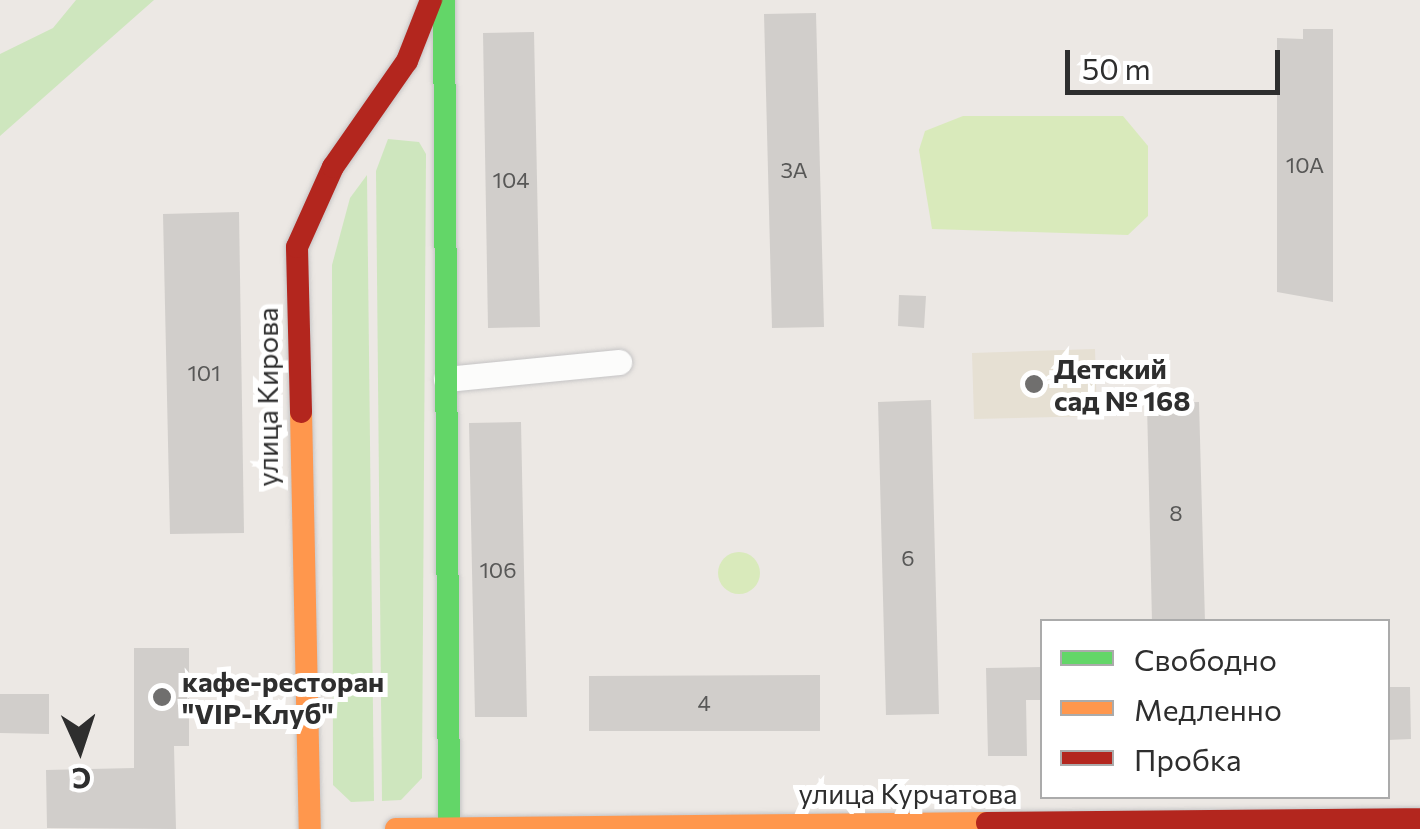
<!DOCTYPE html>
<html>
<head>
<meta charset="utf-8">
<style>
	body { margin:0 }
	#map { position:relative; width:1420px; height:829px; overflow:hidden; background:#ece8e4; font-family:Commissioner,sans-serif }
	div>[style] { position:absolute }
	.education>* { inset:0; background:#e6e0d3 }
	.green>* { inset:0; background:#cee6be }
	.pitch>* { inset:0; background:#d9eabb }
	.round { border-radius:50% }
	.building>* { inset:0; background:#d1cecb }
	.roads { filter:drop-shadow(0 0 2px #c5c4c5) drop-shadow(0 0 2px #c5c4c5) }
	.street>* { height:25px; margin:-12.5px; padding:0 12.5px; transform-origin:12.5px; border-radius:12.5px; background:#fcfcfb }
	.fast>* { height:22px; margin:-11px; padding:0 11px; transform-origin:11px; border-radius:11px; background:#63d668 }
	.slow>* { height:22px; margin:-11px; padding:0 11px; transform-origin:11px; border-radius:11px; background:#ff974d }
	.jam>* { height:22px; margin:-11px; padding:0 11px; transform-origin:11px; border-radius:11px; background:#b3261e }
	.dots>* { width:28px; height:28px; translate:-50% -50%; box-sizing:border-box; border:5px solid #fff; border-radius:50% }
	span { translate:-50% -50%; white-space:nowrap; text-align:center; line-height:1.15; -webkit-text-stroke:10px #fff; paint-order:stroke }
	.number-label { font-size:22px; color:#585857 }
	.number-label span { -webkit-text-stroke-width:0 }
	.poi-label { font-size:28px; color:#2e2e2e; font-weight:700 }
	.left { translate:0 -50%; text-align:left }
	.street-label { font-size:28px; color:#2e2e2e }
	.legend { position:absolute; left:1040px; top:619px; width:350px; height:180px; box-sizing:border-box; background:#fff; border:2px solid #ababab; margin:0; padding:12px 18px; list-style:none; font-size:30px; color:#2e2e2e }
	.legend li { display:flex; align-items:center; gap:20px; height:50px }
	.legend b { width:50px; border:2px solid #ababab }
	.north { position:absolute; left:30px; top:699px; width:100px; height:100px; -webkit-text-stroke:8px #fff; paint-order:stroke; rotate:177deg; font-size:28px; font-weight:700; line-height:40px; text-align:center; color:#2e2e2e }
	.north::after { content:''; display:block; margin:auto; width:35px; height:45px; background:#2e2e2e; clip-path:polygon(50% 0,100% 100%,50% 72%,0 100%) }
	.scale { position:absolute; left:1065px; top:50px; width:215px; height:45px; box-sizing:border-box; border:5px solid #2e2e2e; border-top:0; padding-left:12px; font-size:30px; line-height:35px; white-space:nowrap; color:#2e2e2e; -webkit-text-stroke:8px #fff; paint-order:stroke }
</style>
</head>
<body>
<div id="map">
	<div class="education">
		<i style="clip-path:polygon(1095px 349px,1097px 416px,974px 419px,972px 353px)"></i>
	</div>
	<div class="green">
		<i style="clip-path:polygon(76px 0,154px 0,0 136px,0 54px,53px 28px)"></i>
		<i style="clip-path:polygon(388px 139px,419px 142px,426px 154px,422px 778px,401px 800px,382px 801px,376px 171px)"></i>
		<i style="clip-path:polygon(367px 175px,374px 801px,351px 802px,333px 785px,332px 265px,350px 198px)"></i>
	</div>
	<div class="pitch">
		<i style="clip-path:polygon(963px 116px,1123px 116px,1148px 146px,1148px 216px,1128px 235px,932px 229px,919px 150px,925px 131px)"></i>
		<i class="round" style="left:718px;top:552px;width:42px;height:42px"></i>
	</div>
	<div class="building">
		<i style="clip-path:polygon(816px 13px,824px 327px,772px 328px,764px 14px)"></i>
		<i style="clip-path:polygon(1303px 29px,1333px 29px,1333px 302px,1277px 292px,1277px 38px,1303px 39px)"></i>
		<i style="clip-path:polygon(534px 32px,540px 327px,488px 328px,483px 33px)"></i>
		<i style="clip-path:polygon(239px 212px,244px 533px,170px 534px,163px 214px)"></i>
		<i style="clip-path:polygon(899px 295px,926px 296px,924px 328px,898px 326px)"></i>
		<i style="clip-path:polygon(931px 400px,939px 714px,886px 715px,878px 402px)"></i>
		<i style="clip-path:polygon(1199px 402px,1205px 622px,1152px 622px,1147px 404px)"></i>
		<i style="clip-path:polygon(521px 422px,527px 717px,475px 717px,469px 423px)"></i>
		<i style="clip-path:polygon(134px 648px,189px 648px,189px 746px,174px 746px,176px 829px,47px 828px,46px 770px,134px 768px)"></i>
		<i style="clip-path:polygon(1042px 667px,1042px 700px,1026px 700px,1027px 756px,988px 756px,986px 668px)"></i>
		<i style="clip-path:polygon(820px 675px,820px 731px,589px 731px,589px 676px)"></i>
		<i style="clip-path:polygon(1388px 687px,1410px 687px,1411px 739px,1388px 740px)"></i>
		<i style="clip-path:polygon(0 694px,49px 694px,49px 734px,0 733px)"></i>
	</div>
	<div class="roads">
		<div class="street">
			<i style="left:446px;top:379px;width:174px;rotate:-5.6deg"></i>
		</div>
		<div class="fast">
			<i style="left:444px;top:0;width:829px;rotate:89.65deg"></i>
		</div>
		<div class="slow">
			<i style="left:301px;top:412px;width:417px;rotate:88.8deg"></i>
			<i style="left:396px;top:829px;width:591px;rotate:-0.58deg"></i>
		</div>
		<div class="jam">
			<i style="left:301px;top:412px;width:165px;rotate:-91.4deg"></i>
			<i style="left:297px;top:247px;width:88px;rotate:-65.8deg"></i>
			<i style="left:333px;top:167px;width:129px;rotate:-55.1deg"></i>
			<i style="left:407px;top:61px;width:66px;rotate:-68.5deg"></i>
			<i style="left:987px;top:823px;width:433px;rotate:-0.5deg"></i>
		</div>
	</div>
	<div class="dots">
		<i style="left:1034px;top:384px;background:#706f6e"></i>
		<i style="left:162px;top:697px;background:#706f6e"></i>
	</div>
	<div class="number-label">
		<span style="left:1305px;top:165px">10А</span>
		<span style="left:794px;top:170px">3А</span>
		<span style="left:511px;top:180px">104</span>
		<span style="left:204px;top:373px">101</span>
		<span style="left:1176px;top:513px">8</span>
		<span style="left:908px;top:558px">6</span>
		<span style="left:498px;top:570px">106</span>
		<span style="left:704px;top:703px">4</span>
	</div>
	<div class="poi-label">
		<span class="left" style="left:1054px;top:384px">Детский<br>сад № 168</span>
		<span class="left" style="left:182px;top:697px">кафе-ресторан<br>"VIP-Клуб"</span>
	</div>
	<div class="street-label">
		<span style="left:267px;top:397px;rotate:-90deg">улица Кирова</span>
		<span style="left:908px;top:793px">улица Курчатова</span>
	</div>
	<ul class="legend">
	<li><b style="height:12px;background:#63d668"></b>Свободно</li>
	<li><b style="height:12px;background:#ff974d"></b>Медленно</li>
	<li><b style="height:12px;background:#b3261e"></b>Пробка</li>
	</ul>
	<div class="north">С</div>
	<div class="scale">50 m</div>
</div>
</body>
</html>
